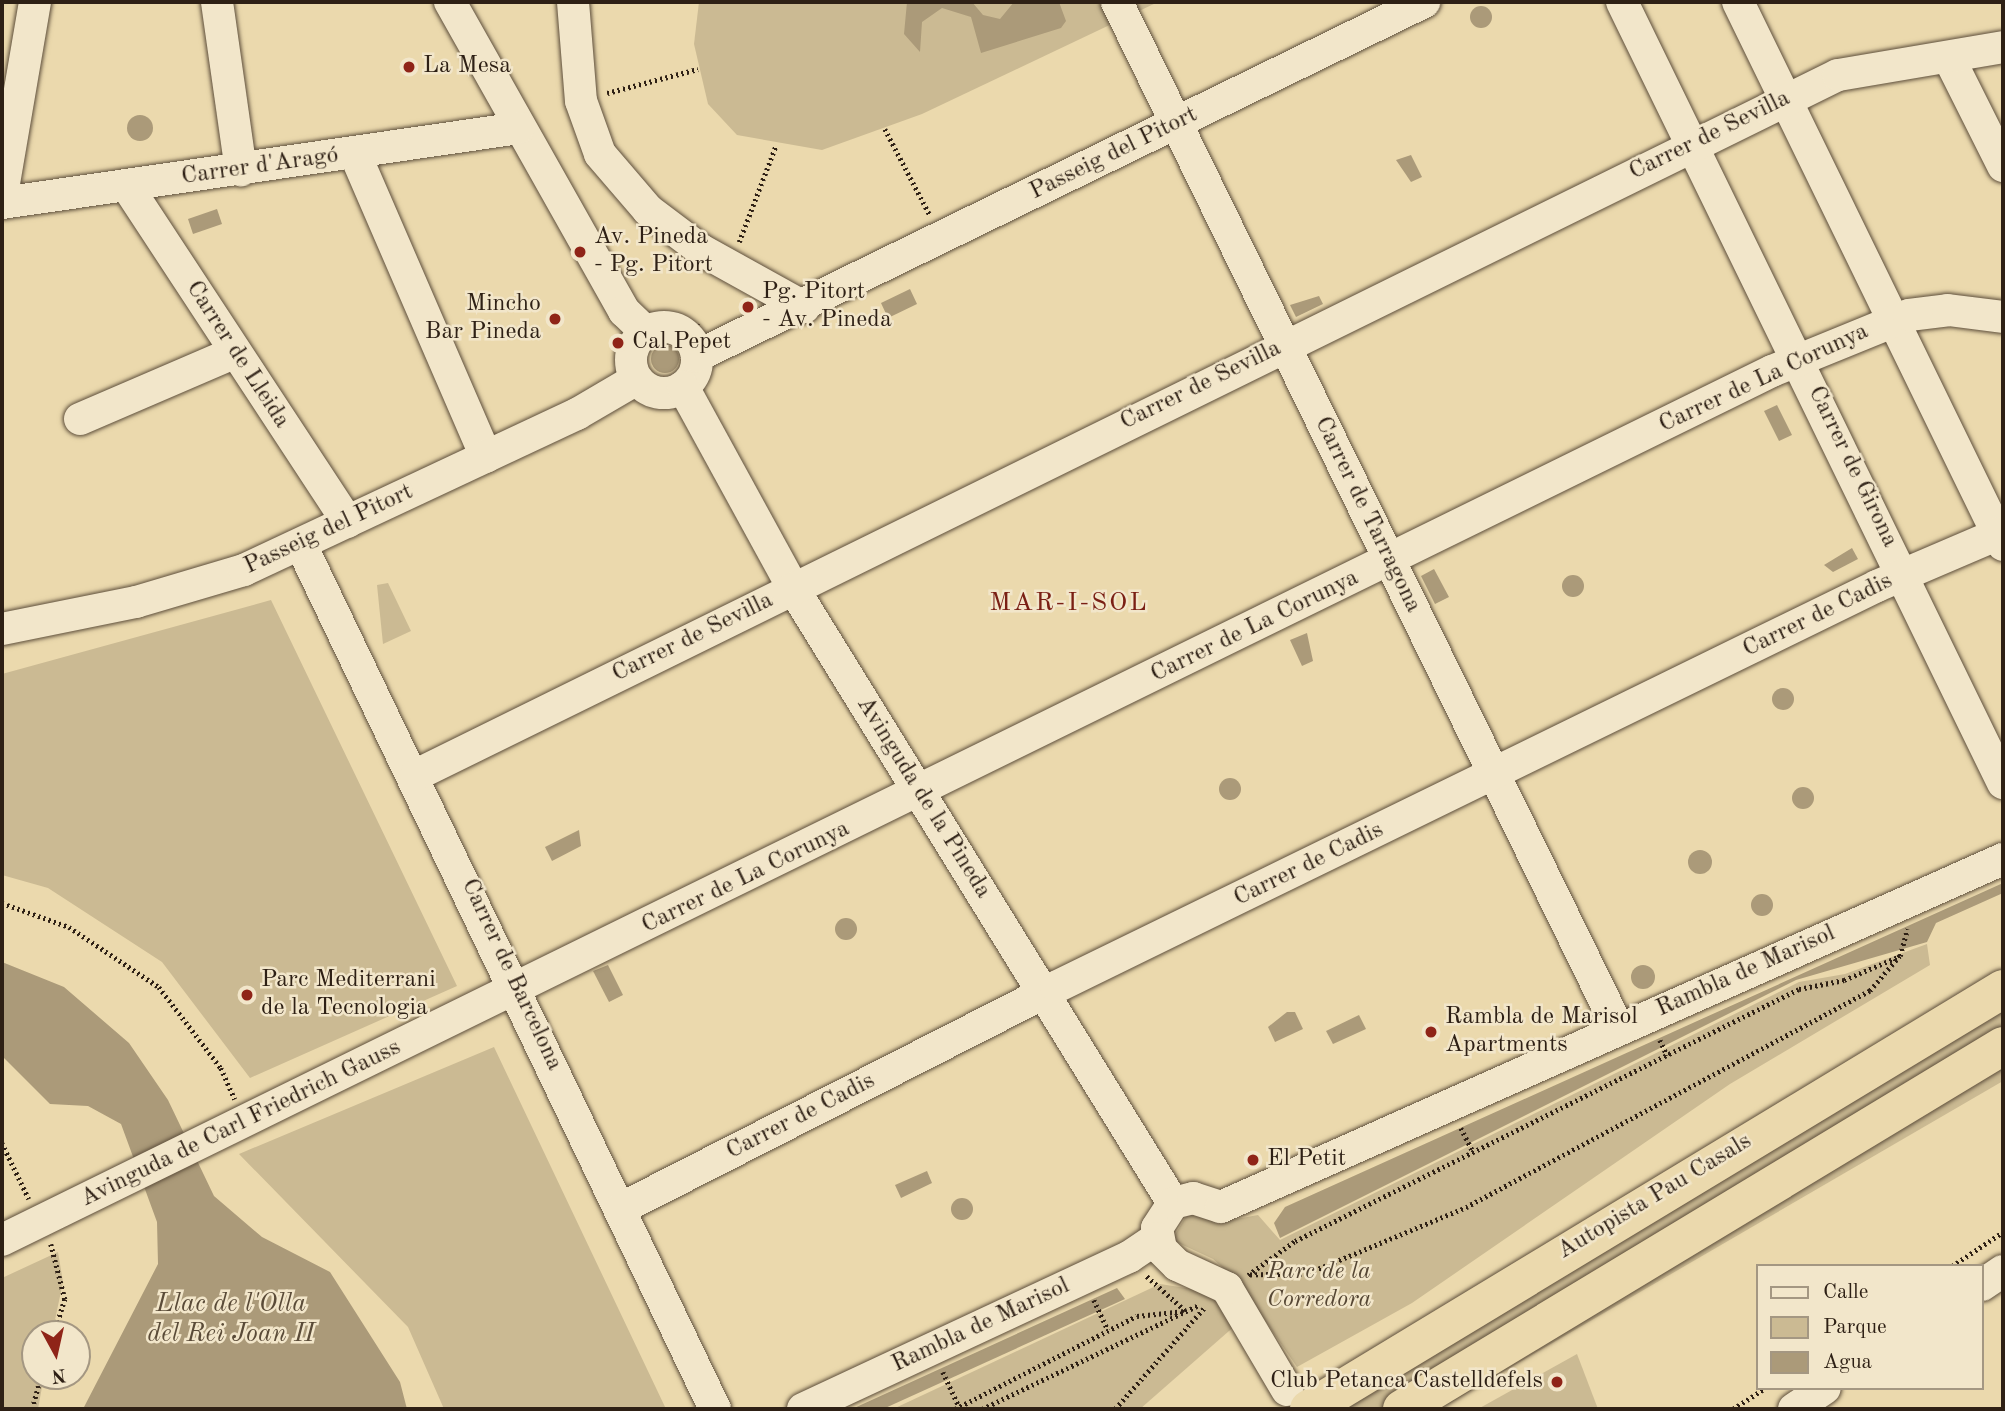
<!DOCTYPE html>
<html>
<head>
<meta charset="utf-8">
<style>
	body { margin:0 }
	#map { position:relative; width:2005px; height:1411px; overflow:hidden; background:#ebd9ad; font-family:"Old Standard TT",serif }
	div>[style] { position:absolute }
	.green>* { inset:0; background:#cbba93 }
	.water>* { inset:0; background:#ab9a79 }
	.round { border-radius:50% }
	.path>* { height:4.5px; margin-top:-2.25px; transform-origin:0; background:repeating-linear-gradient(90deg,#2e2015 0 2px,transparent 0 5.5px) }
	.roads { filter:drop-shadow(0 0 2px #5d4e3b) drop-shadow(0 0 2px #5d4e3b) }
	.minor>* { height:32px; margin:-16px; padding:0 16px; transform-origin:16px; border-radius:16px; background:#f2e6ca }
	.minor>.ring { margin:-16px; padding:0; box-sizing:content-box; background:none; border:32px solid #f2e6ca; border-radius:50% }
	.highway>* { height:38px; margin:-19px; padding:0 19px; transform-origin:19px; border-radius:19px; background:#ebd9ad }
	.dots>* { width:19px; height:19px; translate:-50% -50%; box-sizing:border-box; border:4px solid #f2e6ca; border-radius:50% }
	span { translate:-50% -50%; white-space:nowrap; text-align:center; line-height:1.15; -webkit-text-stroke:5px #f2e6ca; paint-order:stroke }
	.poi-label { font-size:24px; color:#2e2015 }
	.left { translate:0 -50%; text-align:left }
	.right { translate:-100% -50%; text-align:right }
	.street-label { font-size:24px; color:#2e2015 }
	.park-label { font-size:24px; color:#554634; font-style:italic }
	.neighbourhood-label { font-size:26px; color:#7a1f14; letter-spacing:2px }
	.water-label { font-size:26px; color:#5a4b38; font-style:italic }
	.frame { position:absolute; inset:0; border:4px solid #2e2015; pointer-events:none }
	.legend { position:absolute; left:1756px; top:1264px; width:228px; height:126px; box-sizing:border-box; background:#f2e6ca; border:2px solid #a49782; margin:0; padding:9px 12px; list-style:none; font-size:21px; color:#2e2015 }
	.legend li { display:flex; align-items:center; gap:14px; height:35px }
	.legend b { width:35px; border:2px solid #a49782 }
	.north { position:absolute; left:21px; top:1320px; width:70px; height:70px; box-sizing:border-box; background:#f2e6ca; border:2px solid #a49782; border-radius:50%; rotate:172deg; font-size:19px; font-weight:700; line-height:28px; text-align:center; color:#2e2015 }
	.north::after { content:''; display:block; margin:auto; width:24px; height:32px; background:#8f2418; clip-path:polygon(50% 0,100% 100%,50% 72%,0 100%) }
</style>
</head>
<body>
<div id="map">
	<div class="green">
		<i style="clip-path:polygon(699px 2px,1158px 2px,922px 114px,822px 150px,737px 135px,708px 104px,694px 44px)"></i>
		<i style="clip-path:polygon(388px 583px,411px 631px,383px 644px,377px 585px)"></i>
		<i style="clip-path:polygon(271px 600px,457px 986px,250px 1078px,162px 962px,48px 888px,2px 875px,2px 674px)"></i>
		<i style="clip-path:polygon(1927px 944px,1930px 965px,1730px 1084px,1412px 1303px,1297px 1367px,1238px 1281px,1213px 1259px,1172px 1240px,1188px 1213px,1220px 1222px,1258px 1215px,1280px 1240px,1799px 982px,1845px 974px)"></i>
		<i style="clip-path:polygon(2003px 977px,2003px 1081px,1439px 1409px,1282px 1409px)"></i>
		<i style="clip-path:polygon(494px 1047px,666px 1409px,444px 1409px,408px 1327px,239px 1154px)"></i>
		<i style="clip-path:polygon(58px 1252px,63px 1282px,52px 1334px,35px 1334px,35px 1376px,44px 1376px,38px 1409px,2px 1409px,2px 1278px)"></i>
		<i style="clip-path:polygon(1160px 1284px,1212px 1292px,1237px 1324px,1140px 1409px,893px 1409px)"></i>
		<i style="clip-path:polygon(1577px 1354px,1598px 1409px,1478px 1409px)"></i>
	</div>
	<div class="water">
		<i style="clip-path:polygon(907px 2px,972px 2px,983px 15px,1000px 19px,1014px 2px,1059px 2px,1066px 21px,1061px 28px,981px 53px,971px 17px,942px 8px,922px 22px,920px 52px,904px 34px)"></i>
		<i class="round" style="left:1470px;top:6px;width:22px;height:22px"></i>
		<i class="round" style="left:127px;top:115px;width:26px;height:26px"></i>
		<i style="clip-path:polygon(1411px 155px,1422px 177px,1411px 182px,1396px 160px)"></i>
		<i style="clip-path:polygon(217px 209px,222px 224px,193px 234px,188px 219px)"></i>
		<i style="clip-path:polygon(910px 289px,917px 304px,888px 318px,881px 303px)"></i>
		<i style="clip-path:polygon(1319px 296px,1323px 304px,1296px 317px,1290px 305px)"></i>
		<i class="round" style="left:651px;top:345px;width:28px;height:28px"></i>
		<i style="clip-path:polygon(1777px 405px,1792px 435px,1779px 441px,1764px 411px)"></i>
		<i style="clip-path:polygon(1852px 548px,1858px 559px,1833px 572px,1824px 565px)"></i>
		<i style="clip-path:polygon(1434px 569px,1449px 597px,1435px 604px,1421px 576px)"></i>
		<i class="round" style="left:1562px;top:575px;width:22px;height:22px"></i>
		<i style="clip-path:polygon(1307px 633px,1313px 661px,1302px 666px,1290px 640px)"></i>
		<i class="round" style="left:1772px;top:688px;width:22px;height:22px"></i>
		<i class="round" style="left:1219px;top:778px;width:22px;height:22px"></i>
		<i class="round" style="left:1792px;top:787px;width:22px;height:22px"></i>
		<i style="clip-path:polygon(579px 830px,581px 846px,552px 861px,545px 847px)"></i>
		<i class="round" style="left:1688px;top:850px;width:24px;height:24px"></i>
		<i style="clip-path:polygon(2003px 883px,2003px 893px,1936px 923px,1927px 942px,1796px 980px,1280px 1238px,1274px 1223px,1285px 1207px)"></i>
		<i class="round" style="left:1751px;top:894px;width:22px;height:22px"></i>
		<i class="round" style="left:835px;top:918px;width:22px;height:22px"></i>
		<i style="clip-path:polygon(2px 962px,64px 987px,129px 1043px,168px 1100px,214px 1196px,262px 1237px,330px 1272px,400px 1382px,407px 1409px,83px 1409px,158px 1264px,157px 1222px,121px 1124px,88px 1106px,50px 1104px,2px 1056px)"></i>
		<i style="clip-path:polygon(608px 965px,623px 995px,609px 1002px,593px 971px)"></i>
		<i class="round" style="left:1631px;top:965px;width:24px;height:24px"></i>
		<i style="clip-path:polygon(1287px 1012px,1295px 1012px,1303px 1029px,1275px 1042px,1268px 1027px)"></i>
		<i style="clip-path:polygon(1359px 1015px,1366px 1029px,1333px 1044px,1326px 1031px)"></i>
		<i style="clip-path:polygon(927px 1171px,932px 1183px,901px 1198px,895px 1185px)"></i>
		<i class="round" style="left:951px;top:1198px;width:22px;height:22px"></i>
		<i style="clip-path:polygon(1117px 1288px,1125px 1299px,883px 1409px,852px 1409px)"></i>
	</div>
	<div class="path">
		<i style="left:607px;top:93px;width:94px;rotate:-14.8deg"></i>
		<i style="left:885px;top:129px;width:97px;rotate:62.4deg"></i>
		<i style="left:739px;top:242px;width:104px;rotate:-69.1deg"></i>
		<i style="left:666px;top:314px;width:38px;rotate:20deg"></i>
		<i style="left:2px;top:903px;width:71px;rotate:19.7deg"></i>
		<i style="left:69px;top:927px;width:108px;rotate:33.7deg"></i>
		<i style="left:159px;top:987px;width:102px;rotate:52.6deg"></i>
		<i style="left:221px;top:1068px;width:34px;rotate:66deg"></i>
		<i style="left:1900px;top:956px;width:46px;rotate:130.6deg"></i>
		<i style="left:1870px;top:991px;width:456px;rotate:151.8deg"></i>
		<i style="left:1468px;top:1207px;width:174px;rotate:157.4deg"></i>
		<i style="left:1307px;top:1274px;width:59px;rotate:179deg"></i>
		<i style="left:1248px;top:1275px;width:58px;rotate:-35.9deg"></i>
		<i style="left:1295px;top:1241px;width:563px;rotate:-26.57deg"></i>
		<i style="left:1799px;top:989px;width:46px;rotate:-11.3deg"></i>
		<i style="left:1844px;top:980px;width:61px;rotate:-23.2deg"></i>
		<i style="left:1900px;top:956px;width:28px;rotate:-75deg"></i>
		<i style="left:1660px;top:1040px;width:17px;rotate:65deg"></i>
		<i style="left:1461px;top:1128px;width:27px;rotate:63deg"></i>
		<i style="left:2px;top:1143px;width:62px;rotate:64.3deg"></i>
		<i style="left:51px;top:1244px;width:57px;rotate:75.7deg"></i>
		<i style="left:65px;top:1299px;width:37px;rotate:107deg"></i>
		<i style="left:1952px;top:1266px;width:61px;rotate:-33.7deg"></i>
		<i style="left:1094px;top:1300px;width:33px;rotate:65deg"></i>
		<i style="left:943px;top:1372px;width:38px;rotate:65deg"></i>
		<i style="left:32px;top:1409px;width:34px;rotate:-75deg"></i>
		<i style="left:955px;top:1409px;width:204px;rotate:-27.1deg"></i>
		<i style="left:1137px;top:1316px;width:48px;rotate:-5.9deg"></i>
		<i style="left:1185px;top:1311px;width:52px;rotate:-138.1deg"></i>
		<i style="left:982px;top:1409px;width:241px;rotate:-25.6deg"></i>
		<i style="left:1115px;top:1409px;width:136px;rotate:-48.6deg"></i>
		<i style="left:1733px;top:1409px;width:38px;rotate:-33deg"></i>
	</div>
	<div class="roads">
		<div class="minor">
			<i style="left:217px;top:2px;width:170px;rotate:81.9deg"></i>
			<i style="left:450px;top:2px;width:355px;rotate:60.6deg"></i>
			<i style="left:624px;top:311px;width:30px;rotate:44deg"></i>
			<i style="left:573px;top:2px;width:99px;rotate:85.4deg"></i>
			<i style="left:581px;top:101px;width:56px;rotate:70.3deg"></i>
			<i style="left:600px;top:154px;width:74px;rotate:49.4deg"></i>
			<i style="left:648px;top:210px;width:66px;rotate:37deg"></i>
			<i style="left:701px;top:250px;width:118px;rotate:29deg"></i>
			<i style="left:1117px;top:2px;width:1142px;rotate:63.97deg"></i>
			<i style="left:1622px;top:2px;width:869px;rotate:64deg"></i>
			<i style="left:1738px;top:2px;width:604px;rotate:63.99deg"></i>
			<i style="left:1949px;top:58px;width:121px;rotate:63.4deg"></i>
			<i style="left:355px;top:154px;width:330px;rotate:66.6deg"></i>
			<i style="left:127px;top:186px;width:402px;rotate:56.7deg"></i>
			<i style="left:2px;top:195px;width:196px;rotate:-80.3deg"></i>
			<i style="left:2px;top:203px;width:522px;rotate:-8.25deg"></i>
			<i class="ring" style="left:631px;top:327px;width:34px;height:34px"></i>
			<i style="left:697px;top:356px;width:809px;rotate:-25.96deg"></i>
			<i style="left:683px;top:387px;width:229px;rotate:61.3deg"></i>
			<i style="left:793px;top:588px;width:723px;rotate:58.29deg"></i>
			<i style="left:80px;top:419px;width:167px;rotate:-23.3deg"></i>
			<i style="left:301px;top:545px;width:958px;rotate:64.4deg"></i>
			<i style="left:2px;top:629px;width:137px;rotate:-11.4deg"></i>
			<i style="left:136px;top:602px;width:113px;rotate:-16.5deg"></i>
			<i style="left:244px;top:570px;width:368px;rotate:-25.1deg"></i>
			<i style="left:577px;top:414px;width:69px;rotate:-30.3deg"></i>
			<i style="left:416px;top:775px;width:1585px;rotate:-26.21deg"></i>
			<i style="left:1838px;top:75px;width:167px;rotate:-9.6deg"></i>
			<i style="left:620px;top:1209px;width:489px;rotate:-27deg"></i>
			<i style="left:1056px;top:987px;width:914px;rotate:-26.03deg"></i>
			<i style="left:1877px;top:586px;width:137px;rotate:-23.2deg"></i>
			<i style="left:2px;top:1240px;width:1972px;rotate:-26.15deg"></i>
			<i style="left:1772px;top:371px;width:148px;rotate:-22.2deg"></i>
			<i style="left:1909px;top:315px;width:39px;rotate:-7deg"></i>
			<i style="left:1948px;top:310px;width:55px;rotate:7.3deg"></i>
			<i style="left:1982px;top:1285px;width:25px;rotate:-34deg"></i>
			<i style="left:1287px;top:1390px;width:118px;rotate:-120.5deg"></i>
			<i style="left:1227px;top:1288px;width:55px;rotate:-155.3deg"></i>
			<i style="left:1177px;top:1265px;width:23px;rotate:-135deg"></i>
			<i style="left:1161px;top:1249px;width:21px;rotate:-101deg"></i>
			<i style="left:1157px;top:1228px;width:30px;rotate:-57deg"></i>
			<i style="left:1173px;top:1203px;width:21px;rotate:-14deg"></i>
			<i style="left:1193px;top:1198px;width:29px;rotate:18deg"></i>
			<i style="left:1221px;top:1207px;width:856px;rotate:-23.99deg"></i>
			<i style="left:803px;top:1409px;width:360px;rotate:-25deg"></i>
			<i style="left:1129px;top:1257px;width:34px;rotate:-34deg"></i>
			<i style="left:1794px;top:1409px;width:37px;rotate:-34deg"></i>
		</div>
		<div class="highway">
			<i style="left:1309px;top:1409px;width:811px;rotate:-31.18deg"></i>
			<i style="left:1402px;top:1409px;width:702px;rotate:-31.13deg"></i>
		</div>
	</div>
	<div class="dots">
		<i style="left:409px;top:67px;background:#8f2418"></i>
		<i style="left:580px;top:252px;background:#8f2418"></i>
		<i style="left:748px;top:307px;background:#8f2418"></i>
		<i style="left:555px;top:319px;background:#8f2418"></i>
		<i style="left:618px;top:343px;background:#8f2418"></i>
		<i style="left:247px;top:995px;background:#8f2418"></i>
		<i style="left:1431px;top:1032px;background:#8f2418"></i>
		<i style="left:1253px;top:1160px;background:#8f2418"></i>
		<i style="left:1557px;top:1382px;background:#8f2418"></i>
	</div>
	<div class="poi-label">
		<span class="left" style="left:423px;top:67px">La Mesa</span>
		<span class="left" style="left:594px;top:252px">Av. Pineda<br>- Pg. Pitort</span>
		<span class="left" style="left:762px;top:307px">Pg. Pitort<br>- Av. Pineda</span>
		<span class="right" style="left:541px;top:319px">Mincho<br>Bar Pineda</span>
		<span class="left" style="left:632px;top:343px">Cal Pepet</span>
		<span class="left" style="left:261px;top:995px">Parc Mediterrani<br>de la Tecnologia</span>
		<span class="left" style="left:1445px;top:1032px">Rambla de Marisol<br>Apartments</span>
		<span class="left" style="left:1267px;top:1160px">El Petit</span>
		<span class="right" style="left:1543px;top:1382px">Club Petanca Castelldefels</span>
	</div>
	<div class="street-label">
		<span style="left:1710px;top:136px;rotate:-26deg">Carrer de Sevilla</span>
		<span style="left:1114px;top:154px;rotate:-26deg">Passeig del Pitort</span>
		<span style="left:260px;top:167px;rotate:-8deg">Carrer d'Aragó</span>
		<span style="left:237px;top:355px;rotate:57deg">Carrer de Lleida</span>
		<span style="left:1764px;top:379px;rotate:-25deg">Carrer de La Corunya</span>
		<span style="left:1201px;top:386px;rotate:-26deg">Carrer de Sevilla</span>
		<span style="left:1852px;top:467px;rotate:64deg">Carrer de Girona</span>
		<span style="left:1367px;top:515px;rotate:64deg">Carrer de Tarragona</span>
		<span style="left:329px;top:530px;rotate:-25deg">Passeig del Pitort</span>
		<span style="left:1818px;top:616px;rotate:-26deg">Carrer de Cadis</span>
		<span style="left:1255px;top:627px;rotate:-26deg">Carrer de La Corunya</span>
		<span style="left:693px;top:638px;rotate:-26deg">Carrer de Sevilla</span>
		<span style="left:923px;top:798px;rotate:58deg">Avinguda de la Pineda</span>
		<span style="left:1309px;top:865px;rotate:-26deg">Carrer de Cadis</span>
		<span style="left:746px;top:878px;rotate:-26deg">Carrer de La Corunya</span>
		<span style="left:1746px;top:972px;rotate:-24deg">Rambla de Marisol</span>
		<span style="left:511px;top:975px;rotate:65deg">Carrer de Barcelona</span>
		<span style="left:801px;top:1117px;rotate:-27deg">Carrer de Cadis</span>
		<span style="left:241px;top:1124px;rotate:-26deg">Avinguda de Carl Friedrich Gauss</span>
		<span style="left:1655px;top:1197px;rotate:-31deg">Autopista Pau Casals</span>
		<span style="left:981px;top:1326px;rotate:-25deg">Rambla de Marisol</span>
	</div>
	<div class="park-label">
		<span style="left:1319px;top:1287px">Parc de la<br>Corredora</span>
	</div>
	<div class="neighbourhood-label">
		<span style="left:1069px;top:604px">MAR-I-SOL</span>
	</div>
	<div class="water-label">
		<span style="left:231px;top:1320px">Llac de l'Olla<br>del Rei Joan II</span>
	</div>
	<div class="frame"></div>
	<ul class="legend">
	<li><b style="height:9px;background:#f2e6ca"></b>Calle</li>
	<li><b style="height:19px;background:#cbba93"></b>Parque</li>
	<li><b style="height:19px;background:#ab9a79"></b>Agua</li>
	</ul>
	<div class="north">N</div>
</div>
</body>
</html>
